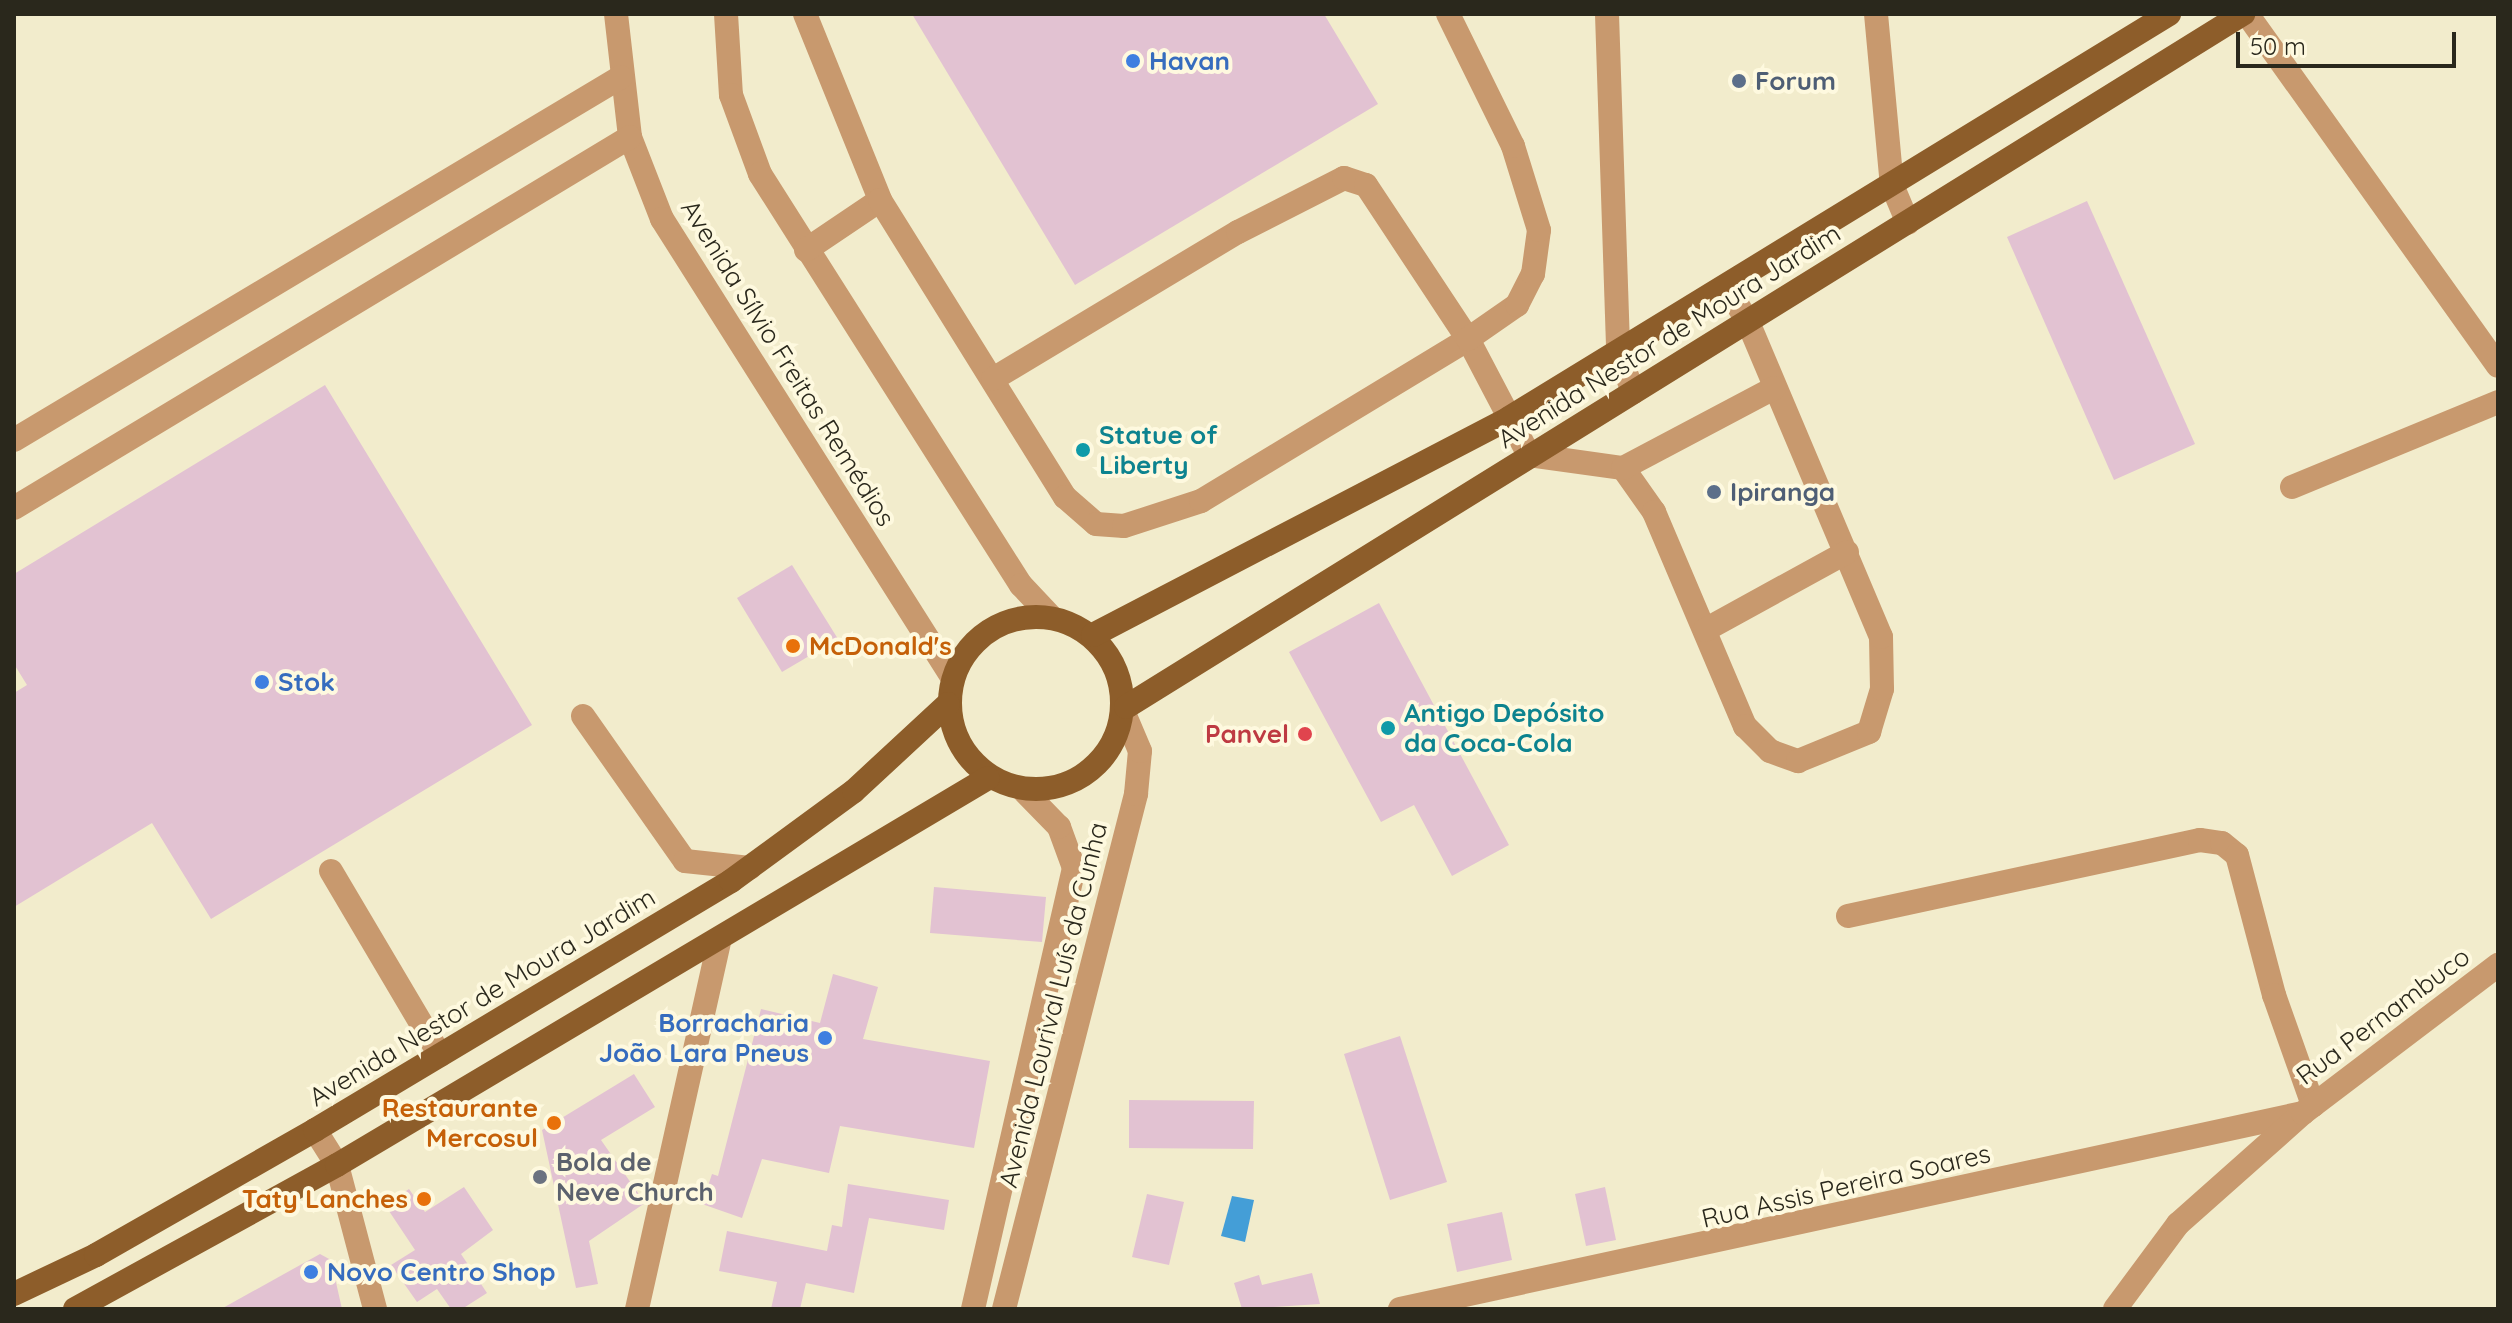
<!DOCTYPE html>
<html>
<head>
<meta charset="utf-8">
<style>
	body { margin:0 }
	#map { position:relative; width:2512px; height:1323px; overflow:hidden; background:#f2eccc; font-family:Quicksand,sans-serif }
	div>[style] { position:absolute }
	.water>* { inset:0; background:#449ed7 }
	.building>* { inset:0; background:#e2c2d2 }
	.minor>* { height:24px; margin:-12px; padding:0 12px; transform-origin:12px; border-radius:12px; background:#c8996e }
	.major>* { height:24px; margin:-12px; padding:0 12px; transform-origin:12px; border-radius:12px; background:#8d5d2a }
	.major>.ring { margin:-12px; padding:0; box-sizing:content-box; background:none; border:24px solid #8d5d2a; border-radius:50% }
	.dots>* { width:22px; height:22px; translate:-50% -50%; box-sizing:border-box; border:4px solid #fef9df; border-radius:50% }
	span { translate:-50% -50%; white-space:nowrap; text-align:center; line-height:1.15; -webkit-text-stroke:8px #fef9df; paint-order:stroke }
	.shop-label { font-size:26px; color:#366cbe; font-weight:700 }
	.left { translate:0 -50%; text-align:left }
	.right { translate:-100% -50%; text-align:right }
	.service-label { font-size:26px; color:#4e5e75; font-weight:700 }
	.street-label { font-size:26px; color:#2a281c }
	.culture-label { font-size:26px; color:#0d838f; font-weight:700 }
	.food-label { font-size:26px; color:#c56008; font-weight:700 }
	.health-label { font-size:26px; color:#be3a42; font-weight:700 }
	.worship-label { font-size:26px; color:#5b616d; font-weight:700 }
	.frame { position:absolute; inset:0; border:16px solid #2a281c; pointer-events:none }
	.scale { position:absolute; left:2236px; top:32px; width:220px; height:36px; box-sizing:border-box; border:4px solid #2a281c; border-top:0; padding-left:10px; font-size:24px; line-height:28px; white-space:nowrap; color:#2a281c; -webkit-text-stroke:6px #fef9df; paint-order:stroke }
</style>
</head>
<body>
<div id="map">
	<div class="water">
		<i style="clip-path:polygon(1232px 1196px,1254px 1200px,1245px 1242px,1221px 1236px)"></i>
	</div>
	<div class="building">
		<i style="clip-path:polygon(912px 14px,1324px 14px,1378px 104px,1075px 285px)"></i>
		<i style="clip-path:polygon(2087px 201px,2195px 444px,2114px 480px,2007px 237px)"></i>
		<i style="clip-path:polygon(325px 385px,532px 725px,211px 919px,152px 823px,14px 907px,14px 693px,27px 685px,14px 664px,14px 574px)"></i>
		<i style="clip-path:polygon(792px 565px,838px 639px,782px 672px,737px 598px)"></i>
		<i style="clip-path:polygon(1379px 603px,1509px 845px,1452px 876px,1414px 805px,1381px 822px,1289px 652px)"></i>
		<i style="clip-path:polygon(934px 887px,1046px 897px,1042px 942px,930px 933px)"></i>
		<i style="clip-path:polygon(833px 974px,878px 987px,863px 1039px,990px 1061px,974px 1148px,840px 1126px,829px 1173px,762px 1159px,742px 1218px,702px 1204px,712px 1174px,718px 1176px,761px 1009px,820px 1023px)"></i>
		<i style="clip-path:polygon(1400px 1036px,1447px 1182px,1390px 1200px,1344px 1054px)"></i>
		<i style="clip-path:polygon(634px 1074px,655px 1107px,601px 1140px,645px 1203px,589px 1241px,598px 1284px,576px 1288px,542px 1130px)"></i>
		<i style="clip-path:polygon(1129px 1100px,1254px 1101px,1253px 1149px,1129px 1148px)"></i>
		<i style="clip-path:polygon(848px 1184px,949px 1200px,944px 1230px,869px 1218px,854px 1293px,806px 1283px,800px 1309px,771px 1309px,777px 1282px,719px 1271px,727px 1231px,827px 1251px,832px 1225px,842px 1227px)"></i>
		<i style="clip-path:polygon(464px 1187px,493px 1230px,461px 1254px,487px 1293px,462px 1309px,451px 1309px,437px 1289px,417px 1302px,391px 1265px,415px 1250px,385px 1205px,409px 1189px,425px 1212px)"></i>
		<i style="clip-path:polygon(1605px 1187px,1616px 1240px,1586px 1246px,1575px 1194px)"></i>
		<i style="clip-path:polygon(1147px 1194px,1184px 1202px,1169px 1265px,1132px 1257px)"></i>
		<i style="clip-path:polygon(1502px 1212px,1512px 1260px,1457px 1272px,1447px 1224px)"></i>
		<i style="clip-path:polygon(320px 1254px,331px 1260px,342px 1309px,221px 1309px)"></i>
		<i style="clip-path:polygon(1312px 1273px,1320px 1304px,1242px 1309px,1234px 1283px,1259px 1275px,1262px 1285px)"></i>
	</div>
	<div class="minor">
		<i style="left:616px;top:14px;width:124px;rotate:83.5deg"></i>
		<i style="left:630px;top:137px;width:88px;rotate:68.7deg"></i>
		<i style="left:662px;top:219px;width:542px;rotate:57.66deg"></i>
		<i style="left:726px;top:14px;width:81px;rotate:86.5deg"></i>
		<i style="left:731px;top:95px;width:84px;rotate:69.8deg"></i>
		<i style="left:760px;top:174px;width:487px;rotate:57.6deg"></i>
		<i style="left:1021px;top:585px;width:44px;rotate:46.8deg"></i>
		<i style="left:805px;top:14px;width:201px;rotate:68deg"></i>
		<i style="left:1607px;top:14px;width:337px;rotate:88.1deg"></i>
		<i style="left:1618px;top:351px;width:44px;rotate:69.9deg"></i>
		<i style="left:1876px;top:14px;width:172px;rotate:84.7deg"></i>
		<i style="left:1892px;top:185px;width:41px;rotate:67.2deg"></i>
		<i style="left:2247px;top:14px;width:432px;rotate:54.5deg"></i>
		<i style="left:806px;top:250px;width:89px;rotate:-34deg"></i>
		<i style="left:880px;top:200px;width:350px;rotate:58.1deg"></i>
		<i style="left:1065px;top:497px;width:41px;rotate:41.1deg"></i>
		<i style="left:1096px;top:524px;width:28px;rotate:4deg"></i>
		<i style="left:1124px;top:526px;width:81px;rotate:-18deg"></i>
		<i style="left:1201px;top:501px;width:312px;rotate:-31.2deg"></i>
		<i style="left:1468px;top:339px;width:131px;rotate:62.3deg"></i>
		<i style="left:1529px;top:455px;width:95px;rotate:7.9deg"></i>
		<i style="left:1623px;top:468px;width:54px;rotate:54.8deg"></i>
		<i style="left:1654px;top:512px;width:233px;rotate:67deg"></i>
		<i style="left:1745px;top:726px;width:35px;rotate:45deg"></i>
		<i style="left:1770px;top:751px;width:30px;rotate:20deg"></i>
		<i style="left:1798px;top:761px;width:77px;rotate:-22.2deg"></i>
		<i style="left:1869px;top:732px;width:45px;rotate:-73.2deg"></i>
		<i style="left:1882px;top:689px;width:52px;rotate:-91.1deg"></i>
		<i style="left:1881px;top:637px;width:342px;rotate:-112.9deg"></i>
		<i style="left:1748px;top:322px;width:42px;rotate:-121.4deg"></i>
		<i style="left:993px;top:379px;width:286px;rotate:-31deg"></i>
		<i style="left:1238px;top:232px;width:119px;rotate:-27deg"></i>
		<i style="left:1344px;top:178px;width:23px;rotate:18deg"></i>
		<i style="left:1366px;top:185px;width:185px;rotate:56.5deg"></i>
		<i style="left:1468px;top:339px;width:60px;rotate:-34.8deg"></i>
		<i style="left:1517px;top:305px;width:35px;rotate:-63deg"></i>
		<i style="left:1533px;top:274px;width:44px;rotate:-82.2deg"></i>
		<i style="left:1539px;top:230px;width:88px;rotate:-107.2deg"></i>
		<i style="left:1513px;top:146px;width:147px;rotate:-116.2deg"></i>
		<i style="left:14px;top:440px;width:707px;rotate:-30.88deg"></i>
		<i style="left:1623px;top:468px;width:171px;rotate:-27.9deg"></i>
		<i style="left:2292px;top:487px;width:223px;rotate:-22.4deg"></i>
		<i style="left:14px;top:508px;width:719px;rotate:-31.06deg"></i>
		<i style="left:1705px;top:630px;width:162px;rotate:-28.8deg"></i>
		<i style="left:583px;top:716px;width:177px;rotate:54.9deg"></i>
		<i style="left:685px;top:861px;width:65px;rotate:6.1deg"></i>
		<i style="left:331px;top:871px;width:214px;rotate:59.4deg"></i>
		<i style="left:1848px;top:916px;width:360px;rotate:-12.2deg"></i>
		<i style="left:2200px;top:840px;width:22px;rotate:8deg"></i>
		<i style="left:2222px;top:843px;width:19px;rotate:39deg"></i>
		<i style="left:2237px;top:855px;width:145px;rotate:75.2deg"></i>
		<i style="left:2274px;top:995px;width:117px;rotate:70.5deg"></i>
		<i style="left:315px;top:1130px;width:41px;rotate:57.8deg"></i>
		<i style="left:337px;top:1165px;width:149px;rotate:75.2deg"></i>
		<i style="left:637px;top:1309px;width:377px;rotate:-77.4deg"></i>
		<i style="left:973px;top:1309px;width:452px;rotate:-77.1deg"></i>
		<i style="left:1074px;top:868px;width:44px;rotate:-110.1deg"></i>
		<i style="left:1059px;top:827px;width:49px;rotate:-134.2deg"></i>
		<i style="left:1004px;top:1309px;width:532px;rotate:-75.62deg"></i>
		<i style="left:1136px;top:794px;width:43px;rotate:-84.7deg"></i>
		<i style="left:1140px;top:751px;width:38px;rotate:-113deg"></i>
		<i style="left:1400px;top:1309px;width:924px;rotate:-12.25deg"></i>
		<i style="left:2115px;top:1309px;width:106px;rotate:-53.5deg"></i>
		<i style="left:2178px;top:1224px;width:167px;rotate:-41.6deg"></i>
		<i style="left:2303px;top:1113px;width:245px;rotate:-37.2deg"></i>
	</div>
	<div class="major">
		<i class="ring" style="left:950px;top:617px;width:148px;height:148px"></i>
		<i style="left:1093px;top:635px;width:469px;rotate:-27.5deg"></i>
		<i style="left:1509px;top:418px;width:774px;rotate:-31.47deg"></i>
		<i style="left:1126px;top:707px;width:1315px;rotate:-31.82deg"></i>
		<i style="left:14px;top:1294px;width:91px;rotate:-25.4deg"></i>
		<i style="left:96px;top:1255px;width:252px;rotate:-29.7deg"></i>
		<i style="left:315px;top:1130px;width:485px;rotate:-30.9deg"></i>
		<i style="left:731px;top:881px;width:152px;rotate:-36.2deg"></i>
		<i style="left:854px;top:791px;width:128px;rotate:-42.8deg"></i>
		<i style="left:75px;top:1309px;width:299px;rotate:-28.8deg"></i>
		<i style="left:337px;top:1165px;width:757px;rotate:-30.73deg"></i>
	</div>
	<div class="dots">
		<i style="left:1133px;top:61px;background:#3f7fe0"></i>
		<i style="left:1739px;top:81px;background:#5c6f8a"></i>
		<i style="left:1083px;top:450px;background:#0f9aa8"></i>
		<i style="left:1714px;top:492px;background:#5c6f8a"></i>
		<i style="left:793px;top:646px;background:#e8710a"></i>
		<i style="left:262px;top:682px;background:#3f7fe0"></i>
		<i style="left:1388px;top:728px;background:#0f9aa8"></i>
		<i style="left:1305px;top:734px;background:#e0444e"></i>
		<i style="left:825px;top:1038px;background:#3f7fe0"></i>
		<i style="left:554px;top:1123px;background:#e8710a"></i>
		<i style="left:540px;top:1177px;background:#6b7280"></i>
		<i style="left:424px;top:1199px;background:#e8710a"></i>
		<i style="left:311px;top:1272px;background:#3f7fe0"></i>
	</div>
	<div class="shop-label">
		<span class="left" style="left:1149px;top:61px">Havan</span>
		<span class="left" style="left:278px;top:682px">Stok</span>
		<span class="right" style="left:809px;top:1038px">Borracharia<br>João Lara Pneus</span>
		<span class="left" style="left:327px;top:1272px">Novo Centro Shop</span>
	</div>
	<div class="service-label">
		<span class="left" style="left:1755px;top:81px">Forum</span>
		<span class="left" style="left:1730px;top:492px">Ipiranga</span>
	</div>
	<div class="street-label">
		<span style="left:1669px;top:336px;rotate:-32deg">Avenida Nestor de Moura Jardim</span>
		<span style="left:788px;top:363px;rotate:58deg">Avenida Sílvio Freitas Remédios</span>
		<span style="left:482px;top:997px;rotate:-31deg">Avenida Nestor de Moura Jardim</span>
		<span style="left:1053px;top:1005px;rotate:-76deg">Avenida Lourival Luís da Cunha</span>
		<span style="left:2383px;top:1016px;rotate:-37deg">Rua Pernambuco</span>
		<span style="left:1846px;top:1186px;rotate:-13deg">Rua Assis Pereira Soares</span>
	</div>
	<div class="culture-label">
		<span class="left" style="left:1099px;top:450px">Statue of<br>Liberty</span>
		<span class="left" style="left:1404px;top:728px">Antigo Depósito<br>da Coca-Cola</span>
	</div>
	<div class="food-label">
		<span class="left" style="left:809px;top:646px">McDonald's</span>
		<span class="right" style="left:538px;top:1123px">Restaurante<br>Mercosul</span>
		<span class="right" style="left:408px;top:1199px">Taty Lanches</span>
	</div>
	<div class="health-label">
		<span class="right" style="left:1289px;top:734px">Panvel</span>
	</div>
	<div class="worship-label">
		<span class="left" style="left:556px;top:1177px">Bola de<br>Neve Church</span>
	</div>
	<div class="frame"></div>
	<div class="scale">50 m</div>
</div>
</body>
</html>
